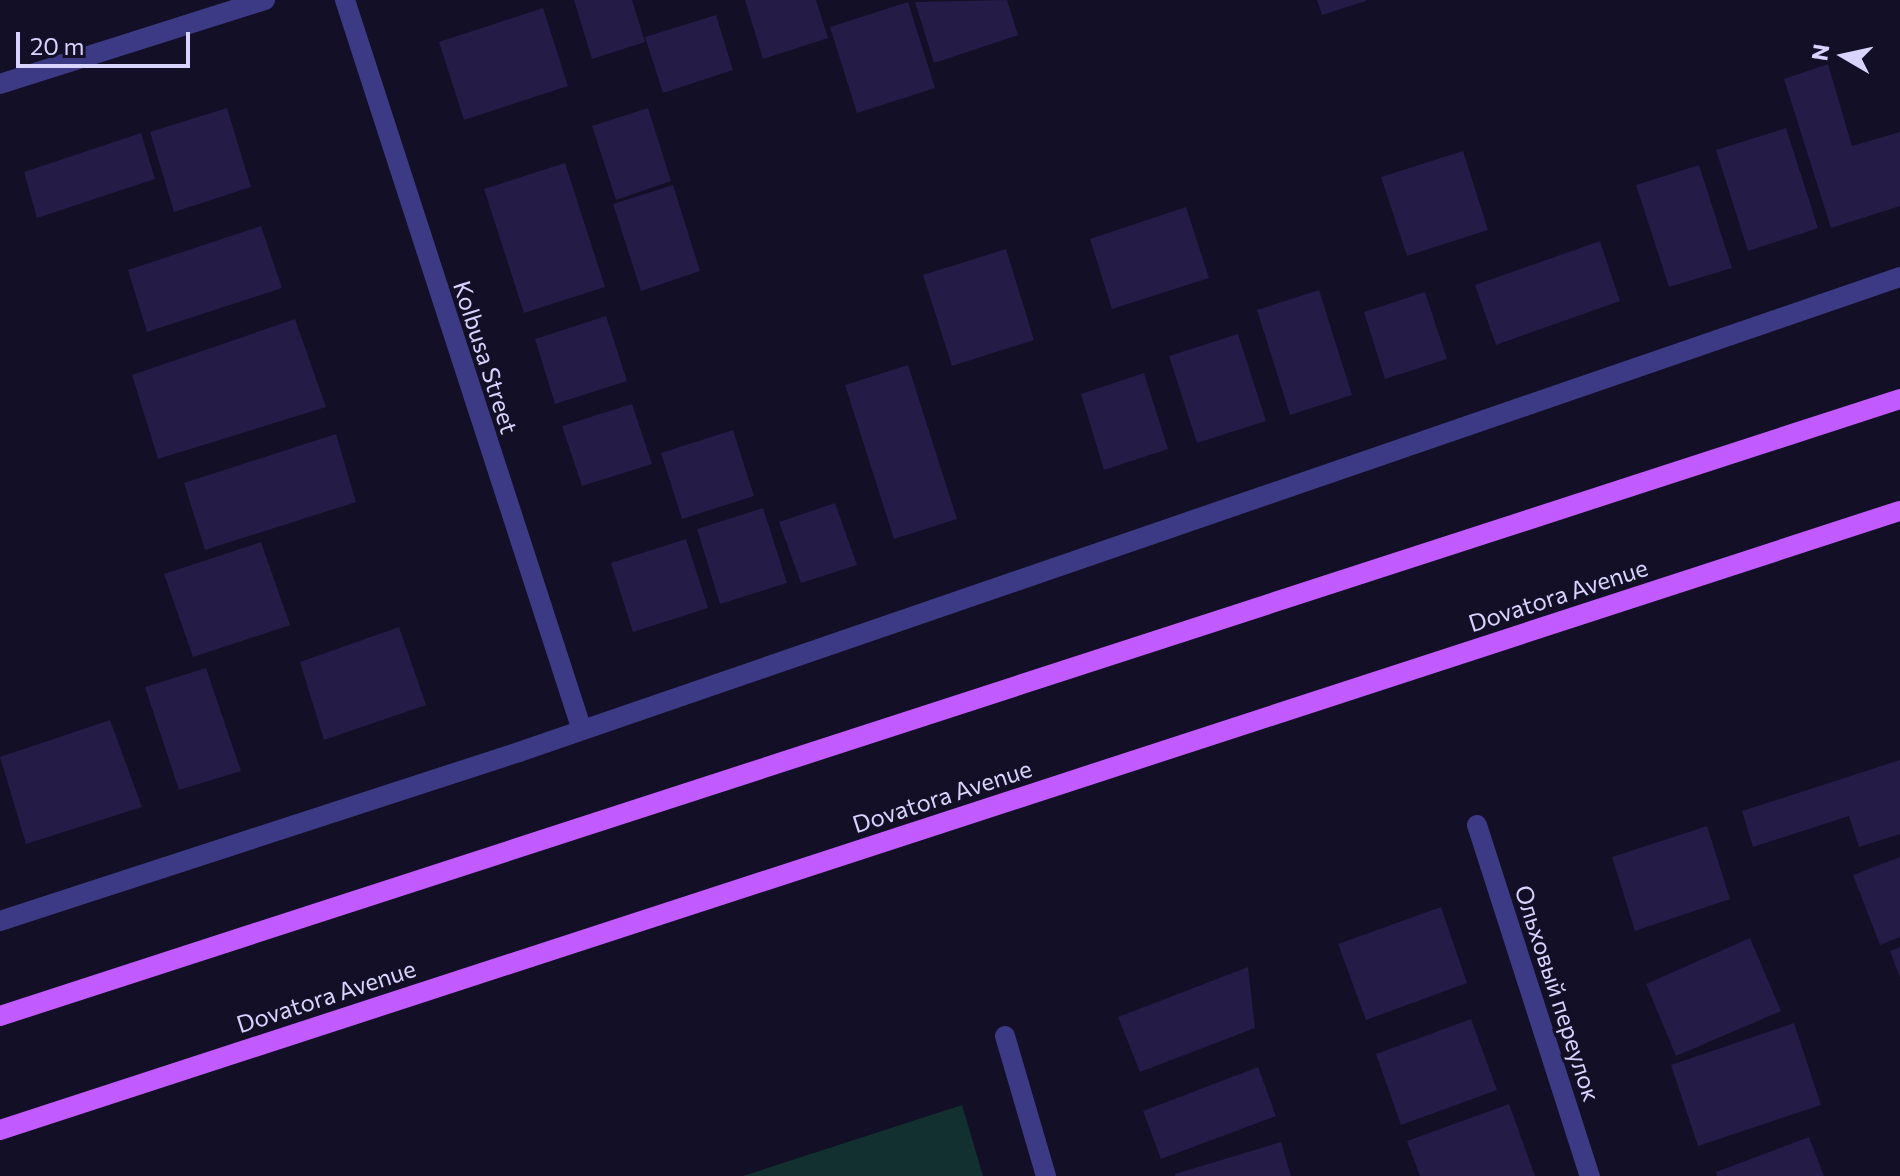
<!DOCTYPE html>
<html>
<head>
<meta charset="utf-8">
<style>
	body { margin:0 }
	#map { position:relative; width:1900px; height:1176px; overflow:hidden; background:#130f26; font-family:Commissioner,sans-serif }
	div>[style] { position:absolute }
	.green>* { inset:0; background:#12302f }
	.building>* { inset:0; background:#241b47 }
	.lane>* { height:20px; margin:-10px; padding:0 10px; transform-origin:10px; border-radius:10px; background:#3d3a85 }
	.street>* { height:20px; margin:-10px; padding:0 10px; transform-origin:10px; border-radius:10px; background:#3d3a85 }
	.primary>* { height:20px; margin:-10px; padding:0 10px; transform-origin:10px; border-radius:10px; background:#c25bff }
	span { translate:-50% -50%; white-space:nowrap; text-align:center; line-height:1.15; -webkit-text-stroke:6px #130f26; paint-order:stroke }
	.street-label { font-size:24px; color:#d9d4ff }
	.north { position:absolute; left:1804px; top:16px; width:80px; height:80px; -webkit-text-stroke:6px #130f26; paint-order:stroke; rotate:279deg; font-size:22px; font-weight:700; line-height:32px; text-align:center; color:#d9d4ff }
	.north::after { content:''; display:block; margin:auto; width:28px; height:36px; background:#d9d4ff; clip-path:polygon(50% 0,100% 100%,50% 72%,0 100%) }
	.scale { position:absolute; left:16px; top:32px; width:174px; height:36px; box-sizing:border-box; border:4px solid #d9d4ff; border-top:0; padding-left:10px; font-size:24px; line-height:28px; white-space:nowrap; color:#d9d4ff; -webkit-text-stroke:6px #130f26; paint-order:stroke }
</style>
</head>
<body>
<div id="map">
	<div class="green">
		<i style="clip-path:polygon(962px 1105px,983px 1176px,743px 1176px)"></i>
	</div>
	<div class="building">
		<i style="clip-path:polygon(574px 0,632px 0,645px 42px,592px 59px)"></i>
		<i style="clip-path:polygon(745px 0,816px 0,828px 38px,763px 59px)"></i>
		<i style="clip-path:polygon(1007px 0,1018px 35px,934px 63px,915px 2px)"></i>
		<i style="clip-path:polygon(1317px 0,1366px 0,1366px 1px,1322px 15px)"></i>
		<i style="clip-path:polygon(908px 2px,935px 88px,857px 113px,830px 27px)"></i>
		<i style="clip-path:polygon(543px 8px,568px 86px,464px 120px,439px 42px)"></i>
		<i style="clip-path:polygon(716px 15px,733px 70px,663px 93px,645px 37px)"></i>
		<i style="clip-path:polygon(1828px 64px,1852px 146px,1900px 132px,1900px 206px,1831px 228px,1784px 79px)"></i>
		<i style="clip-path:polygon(227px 108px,251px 187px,174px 212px,150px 132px)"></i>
		<i style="clip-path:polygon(648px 108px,671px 181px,616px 200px,592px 126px)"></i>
		<i style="clip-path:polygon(1786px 128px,1818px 228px,1748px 251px,1716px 150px)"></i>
		<i style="clip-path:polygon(141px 133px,155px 179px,37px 218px,24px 172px)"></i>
		<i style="clip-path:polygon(1463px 151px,1488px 230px,1407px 256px,1381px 177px)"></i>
		<i style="clip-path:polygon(565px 163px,605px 287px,524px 313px,484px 189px)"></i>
		<i style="clip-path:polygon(1699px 165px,1732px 268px,1669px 287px,1636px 185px)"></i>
		<i style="clip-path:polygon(673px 185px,700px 271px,641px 291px,613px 204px)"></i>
		<i style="clip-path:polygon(1186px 207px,1209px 278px,1112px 309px,1090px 239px)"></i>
		<i style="clip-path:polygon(261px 226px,282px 288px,147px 332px,128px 270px)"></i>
		<i style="clip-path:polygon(1600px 241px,1620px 301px,1496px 345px,1475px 285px)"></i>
		<i style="clip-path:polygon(1006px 249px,1034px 340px,952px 366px,923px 275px)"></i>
		<i style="clip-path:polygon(1319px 290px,1352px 395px,1290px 415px,1257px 310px)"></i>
		<i style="clip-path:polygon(1425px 292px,1447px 359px,1385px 379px,1364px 312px)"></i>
		<i style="clip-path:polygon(606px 316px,627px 381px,555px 404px,535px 339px)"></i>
		<i style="clip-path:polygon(295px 319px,326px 407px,158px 459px,132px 375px)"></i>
		<i style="clip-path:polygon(1238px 334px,1266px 421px,1197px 443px,1169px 356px)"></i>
		<i style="clip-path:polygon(908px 365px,957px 519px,894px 539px,845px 385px)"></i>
		<i style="clip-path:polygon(1144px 373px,1168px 449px,1104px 470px,1081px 394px)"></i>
		<i style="clip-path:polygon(632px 404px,652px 464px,582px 486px,562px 426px)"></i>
		<i style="clip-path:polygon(733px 430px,754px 496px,682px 519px,661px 453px)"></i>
		<i style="clip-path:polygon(336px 434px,356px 502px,205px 550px,184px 483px)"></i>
		<i style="clip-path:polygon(835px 503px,857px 565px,801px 583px,779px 522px)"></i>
		<i style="clip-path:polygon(763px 508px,787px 583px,720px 604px,697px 529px)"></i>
		<i style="clip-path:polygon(686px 539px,708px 608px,633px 632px,611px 563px)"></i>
		<i style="clip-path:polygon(261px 542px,290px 625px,193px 657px,164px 574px)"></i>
		<i style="clip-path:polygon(399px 627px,426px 705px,324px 740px,300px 662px)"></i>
		<i style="clip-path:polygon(206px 668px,241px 771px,179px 790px,145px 687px)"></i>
		<i style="clip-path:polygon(110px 720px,142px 807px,26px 844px,0 757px)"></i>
		<i style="clip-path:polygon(1900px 760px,1900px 834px,1859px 847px,1849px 816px,1753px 847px,1742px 811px)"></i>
		<i style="clip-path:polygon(1707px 826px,1730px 899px,1635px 931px,1612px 857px)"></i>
		<i style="clip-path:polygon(1900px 857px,1900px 937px,1880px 945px,1853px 875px)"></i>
		<i style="clip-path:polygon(1441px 907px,1467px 983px,1366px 1020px,1338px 944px)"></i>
		<i style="clip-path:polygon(1750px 938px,1781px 1011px,1676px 1056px,1646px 984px)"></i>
		<i style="clip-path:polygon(1900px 947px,1900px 978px,1890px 951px)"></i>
		<i style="clip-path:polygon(1248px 967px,1255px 1028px,1140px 1072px,1118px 1017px)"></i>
		<i style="clip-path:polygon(1471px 1019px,1497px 1090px,1401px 1125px,1376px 1054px)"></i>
		<i style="clip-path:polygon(1794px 1023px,1821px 1105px,1698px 1146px,1671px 1065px)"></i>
		<i style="clip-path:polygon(1258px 1067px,1276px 1116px,1161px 1159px,1143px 1111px)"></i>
		<i style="clip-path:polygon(1509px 1104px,1535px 1176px,1420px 1176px,1407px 1141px)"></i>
		<i style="clip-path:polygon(1809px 1137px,1824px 1176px,1717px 1176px,1716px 1172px)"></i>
		<i style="clip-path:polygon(1281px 1142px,1291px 1176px,1175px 1176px,1175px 1174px)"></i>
	</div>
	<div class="lane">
		<i style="left:1477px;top:825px;width:369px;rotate:72.2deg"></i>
		<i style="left:1005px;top:1036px;width:146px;rotate:73.7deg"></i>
	</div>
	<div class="street">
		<i style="left:345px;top:0;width:764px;rotate:72.02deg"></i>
		<i style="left:0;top:84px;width:278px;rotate:-17.6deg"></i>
		<i style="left:0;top:921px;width:546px;rotate:-18.04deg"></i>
		<i style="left:519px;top:752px;width:1460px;rotate:-18.98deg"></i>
	</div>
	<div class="primary">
		<i style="left:0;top:1016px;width:1998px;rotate:-17.99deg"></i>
		<i style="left:0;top:1130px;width:1998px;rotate:-18.05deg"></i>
	</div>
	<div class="street-label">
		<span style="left:486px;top:357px;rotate:72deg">Kolbusa Street</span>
		<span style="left:1558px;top:595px;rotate:-18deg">Dovatora Avenue</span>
		<span style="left:942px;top:796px;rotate:-18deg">Dovatora Avenue</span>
		<span style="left:1558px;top:993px;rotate:72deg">Ольховый переулок</span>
		<span style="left:326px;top:996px;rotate:-18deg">Dovatora Avenue</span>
	</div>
	<div class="north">N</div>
	<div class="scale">20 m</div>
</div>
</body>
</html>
